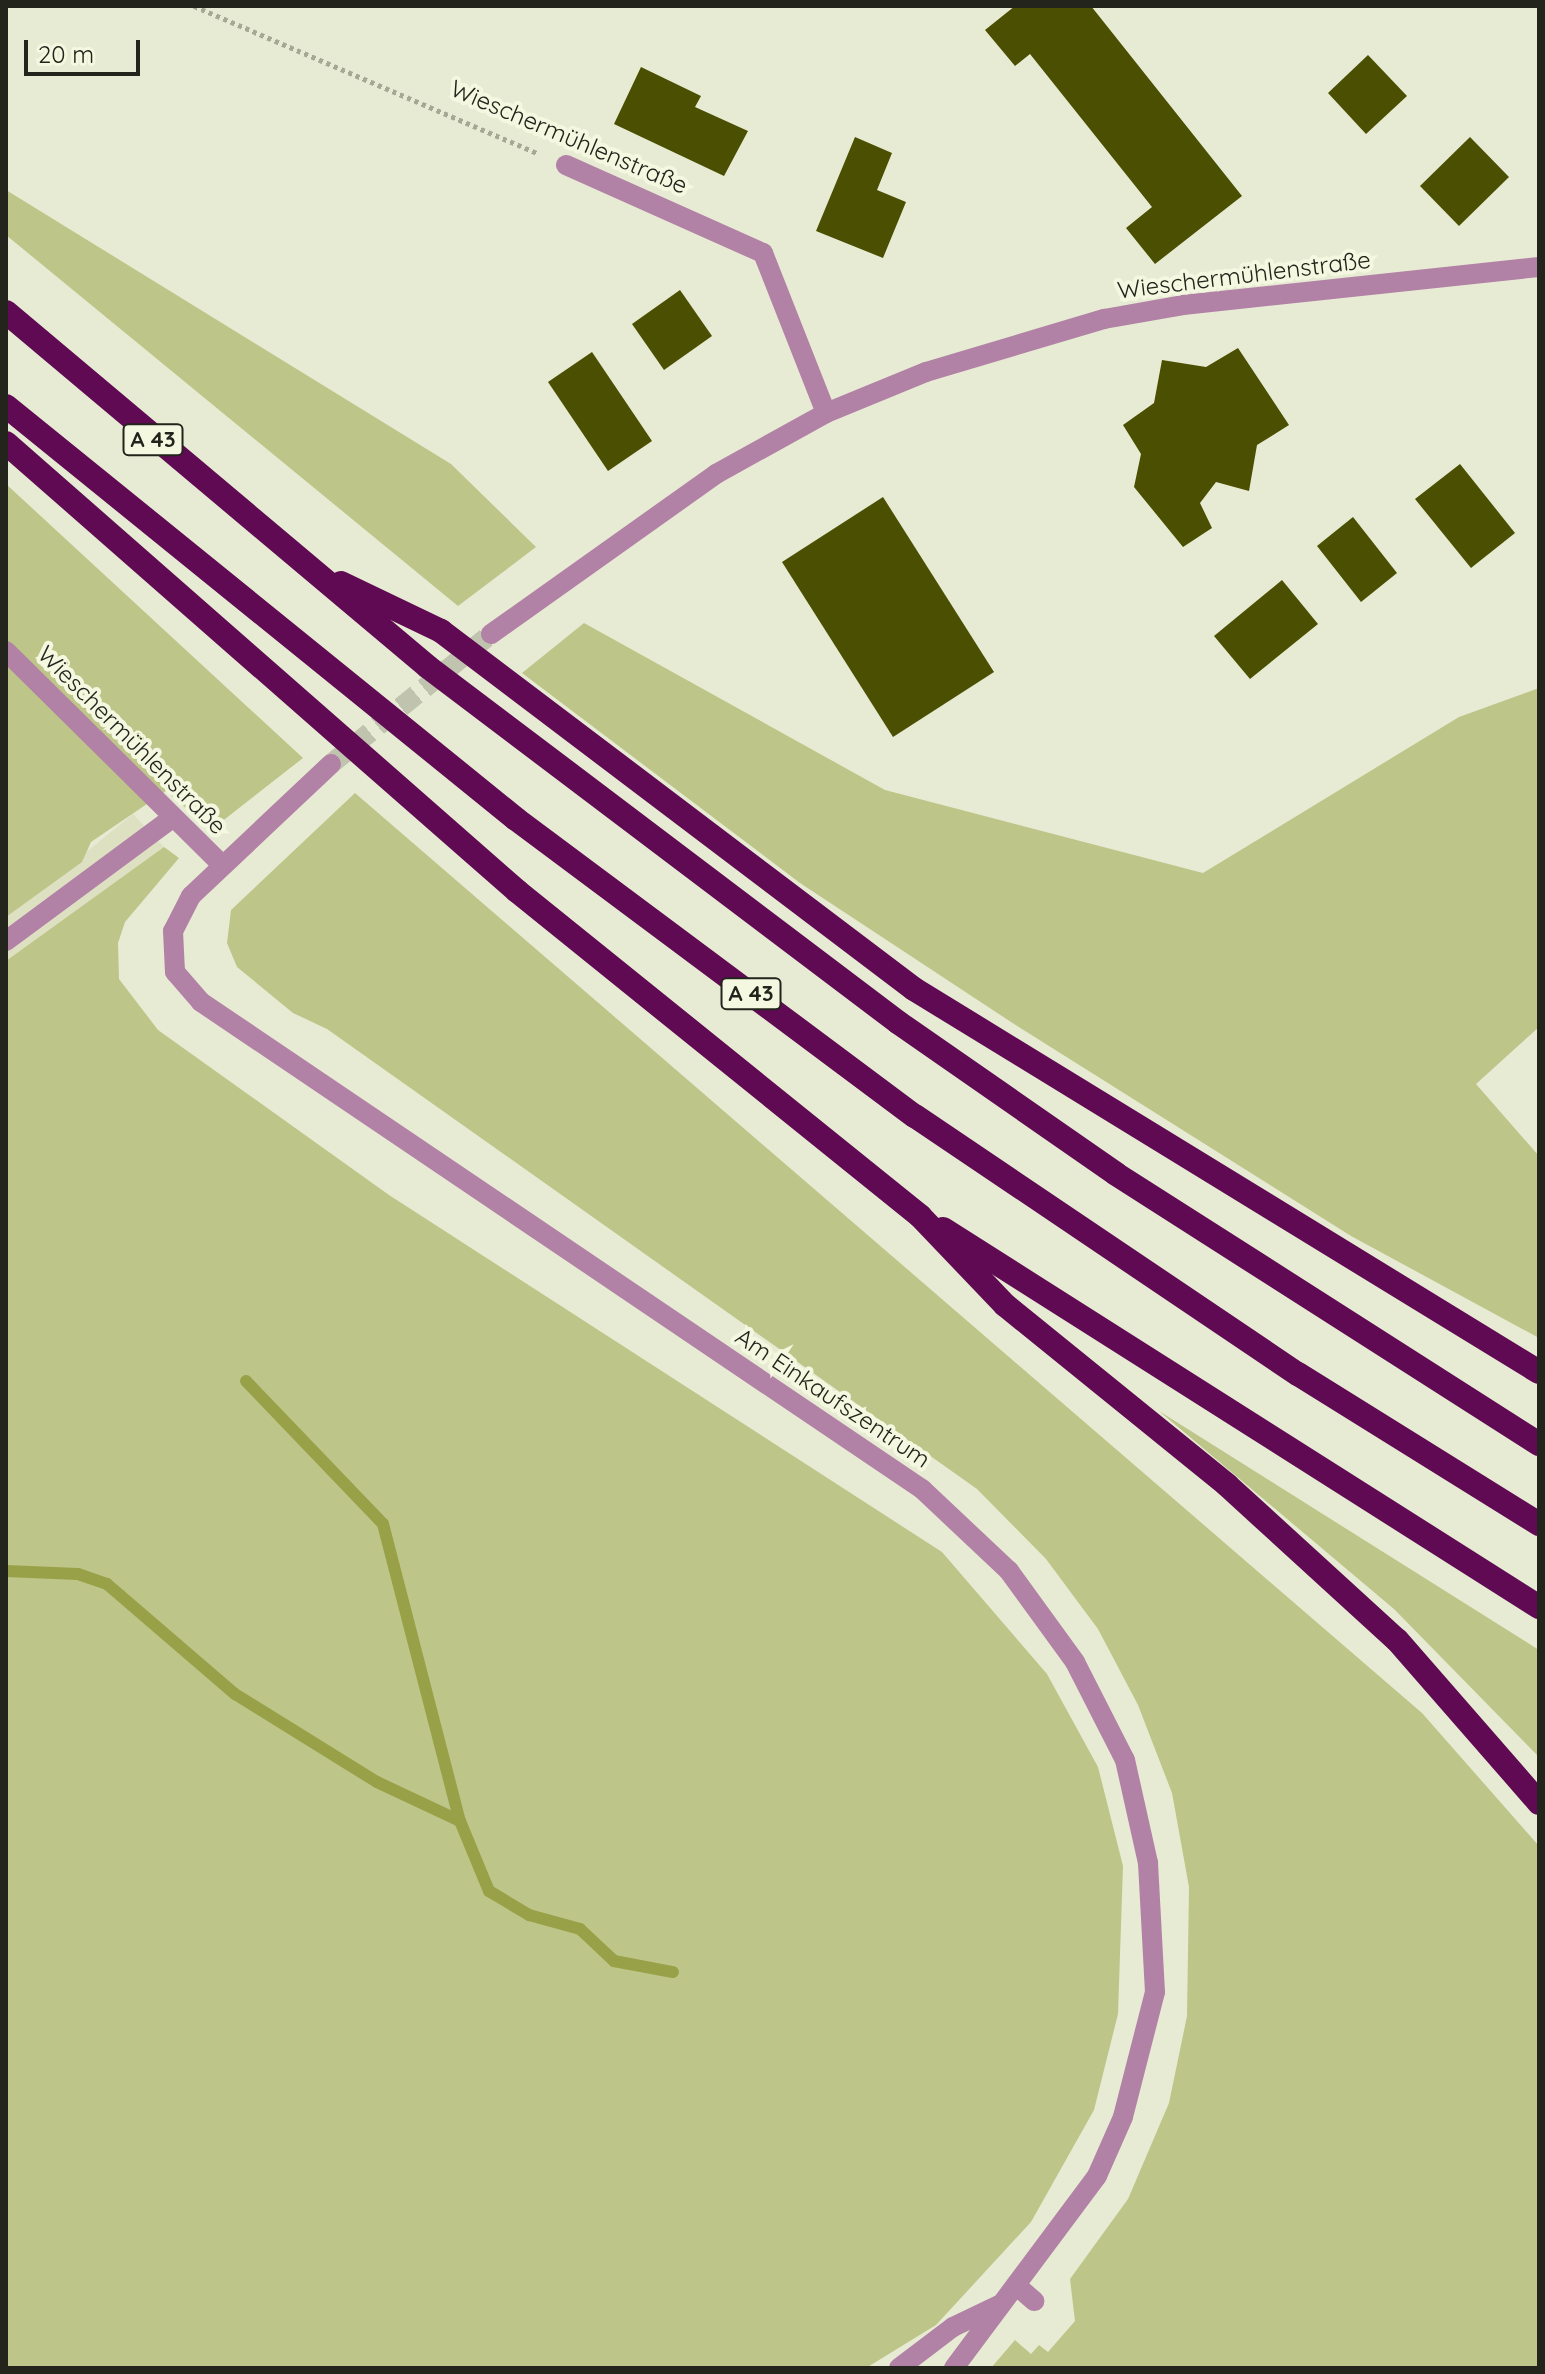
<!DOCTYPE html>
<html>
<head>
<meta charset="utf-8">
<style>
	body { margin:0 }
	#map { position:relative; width:1545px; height:2374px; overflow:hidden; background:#e7ebd3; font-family:Quicksand,sans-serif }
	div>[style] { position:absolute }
	.built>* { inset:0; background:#dde1c2 }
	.green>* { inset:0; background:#bec589 }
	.stream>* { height:12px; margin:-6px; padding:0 6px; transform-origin:6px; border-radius:6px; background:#99a148 }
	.building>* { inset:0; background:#4a4f01 }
	.street-tunnel>* { height:20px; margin-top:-10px; transform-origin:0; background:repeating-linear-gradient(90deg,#c0c3ae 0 20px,transparent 0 30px) }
	.path>* { height:5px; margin-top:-2.5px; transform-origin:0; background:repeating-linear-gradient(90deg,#a5a895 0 4px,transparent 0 8px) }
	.lane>* { height:20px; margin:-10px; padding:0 10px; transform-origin:10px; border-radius:10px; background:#b281a6 }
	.street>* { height:20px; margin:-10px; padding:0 10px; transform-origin:10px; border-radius:10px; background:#b281a6 }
	.highway>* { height:24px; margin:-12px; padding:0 12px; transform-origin:12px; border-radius:12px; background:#5f0a52 }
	span { translate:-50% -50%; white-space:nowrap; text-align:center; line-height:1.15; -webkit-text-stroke:8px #f5f8e0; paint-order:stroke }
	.shield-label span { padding:2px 6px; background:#f5f8e0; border:2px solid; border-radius:6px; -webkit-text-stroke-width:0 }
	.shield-label { font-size:22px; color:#23251c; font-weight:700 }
	.street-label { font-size:24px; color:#23251c }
	.frame { position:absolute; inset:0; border:8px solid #23251c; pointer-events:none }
	.scale { position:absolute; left:24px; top:40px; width:116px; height:36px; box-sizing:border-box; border:4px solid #23251c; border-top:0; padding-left:10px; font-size:24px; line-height:28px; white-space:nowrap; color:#23251c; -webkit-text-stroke:6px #f5f8e0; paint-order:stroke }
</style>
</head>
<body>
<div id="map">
	<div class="built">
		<i style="clip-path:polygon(133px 814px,164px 847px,6px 964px,6px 917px)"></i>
	</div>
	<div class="green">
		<i style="clip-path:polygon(6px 190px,451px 464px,536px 547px,458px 606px,6px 235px)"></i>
		<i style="clip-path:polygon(6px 484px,303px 758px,211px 830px,166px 791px,91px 842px,82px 862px,6px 917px)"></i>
		<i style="clip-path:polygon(584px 623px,885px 790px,1203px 873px,1459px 717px,1539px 688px,1539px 1027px,1476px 1084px,1539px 1156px,1539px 1338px,1351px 1236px,1011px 1022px,800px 883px,522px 673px)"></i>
		<i style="clip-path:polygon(355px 793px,1422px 1713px,1539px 1846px,1539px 2368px,991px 2368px,1015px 2340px,1031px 2354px,1039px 2345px,1048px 2352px,1075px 2321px,1070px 2279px,1128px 2199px,1169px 2103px,1187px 2016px,1189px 1887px,1172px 1793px,1138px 1705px,1098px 1629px,1046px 1559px,977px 1489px,327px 1029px,293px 1013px,237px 967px,227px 943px,231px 910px)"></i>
		<i style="clip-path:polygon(164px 847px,179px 858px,125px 922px,118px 943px,119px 979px,158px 1030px,389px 1195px,942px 1552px,1047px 1674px,1098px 1767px,1123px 1866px,1118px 2014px,1094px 2110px,1031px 2222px,936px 2325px,866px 2368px,6px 2368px,6px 961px)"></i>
		<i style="clip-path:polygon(1159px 1411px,1539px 1650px,1539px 1757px,1394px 1609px)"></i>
	</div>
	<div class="stream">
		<i style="left:246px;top:1381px;width:198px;rotate:46.2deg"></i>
		<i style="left:383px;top:1524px;width:307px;rotate:75.5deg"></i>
		<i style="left:460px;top:1821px;width:76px;rotate:67.5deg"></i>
		<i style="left:489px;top:1891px;width:47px;rotate:31deg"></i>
		<i style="left:529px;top:1915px;width:53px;rotate:15.4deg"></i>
		<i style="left:580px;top:1929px;width:47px;rotate:43.3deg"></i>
		<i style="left:614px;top:1961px;width:60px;rotate:10.6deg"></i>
		<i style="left:6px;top:1571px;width:72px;rotate:2.4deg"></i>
		<i style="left:78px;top:1574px;width:31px;rotate:19deg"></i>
		<i style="left:107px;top:1584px;width:169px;rotate:40.7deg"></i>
		<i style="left:235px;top:1694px;width:167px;rotate:31.8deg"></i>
		<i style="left:377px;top:1782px;width:92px;rotate:25.2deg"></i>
	</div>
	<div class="building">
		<i style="clip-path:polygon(1015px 6px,1091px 6px,1242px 196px,1155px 264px,1126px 228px,1152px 207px,1030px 54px,1015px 66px,985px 30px)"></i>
		<i style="clip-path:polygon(1368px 55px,1407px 96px,1366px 134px,1328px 93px)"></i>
		<i style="clip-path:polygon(641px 67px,701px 96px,695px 107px,748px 131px,724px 176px,614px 124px)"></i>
		<i style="clip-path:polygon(855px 137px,892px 153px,877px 190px,906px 202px,883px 258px,816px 231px)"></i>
		<i style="clip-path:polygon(1470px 137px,1509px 177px,1459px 226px,1420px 186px)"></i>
		<i style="clip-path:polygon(680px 290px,712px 336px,664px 370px,632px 324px)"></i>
		<i style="clip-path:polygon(1238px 348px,1289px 425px,1257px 445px,1249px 491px,1216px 482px,1200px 503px,1212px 528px,1183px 547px,1134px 487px,1141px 454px,1123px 425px,1154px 403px,1162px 360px,1206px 367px)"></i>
		<i style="clip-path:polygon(592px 352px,652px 441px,608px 471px,548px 382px)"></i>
		<i style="clip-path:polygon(1460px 464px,1515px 533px,1471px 568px,1415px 499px)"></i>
		<i style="clip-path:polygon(883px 497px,994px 672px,893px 737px,782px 562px)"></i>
		<i style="clip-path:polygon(1353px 517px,1397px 573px,1361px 602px,1317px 546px)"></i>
		<i style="clip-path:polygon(1282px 580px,1318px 624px,1250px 679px,1214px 636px)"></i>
	</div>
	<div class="street-tunnel">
		<i style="left:331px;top:764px;width:206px;rotate:-39.1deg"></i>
	</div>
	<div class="path">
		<i style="left:194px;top:6px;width:375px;rotate:23.2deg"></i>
	</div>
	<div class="lane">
		<i style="left:566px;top:165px;width:216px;rotate:24.1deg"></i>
		<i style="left:763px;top:253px;width:172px;rotate:68.5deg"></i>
		<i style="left:6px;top:651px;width:304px;rotate:44.7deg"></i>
		<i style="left:6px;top:941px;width:207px;rotate:-36.5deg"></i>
		<i style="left:1017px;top:2286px;width:23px;rotate:41deg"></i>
	</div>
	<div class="street">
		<i style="left:491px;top:634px;width:276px;rotate:-35.4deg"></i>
		<i style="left:716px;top:474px;width:126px;rotate:-29deg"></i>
		<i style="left:826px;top:413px;width:108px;rotate:-22.3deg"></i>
		<i style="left:926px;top:372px;width:186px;rotate:-16.6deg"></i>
		<i style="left:1104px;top:319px;width:80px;rotate:-10deg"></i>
		<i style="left:1183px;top:305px;width:358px;rotate:-6.1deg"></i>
		<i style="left:331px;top:764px;width:192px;rotate:136.7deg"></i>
		<i style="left:191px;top:896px;width:39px;rotate:117deg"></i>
		<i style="left:173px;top:931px;width:41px;rotate:87.2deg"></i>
		<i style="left:175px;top:972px;width:40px;rotate:49deg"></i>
		<i style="left:201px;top:1002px;width:870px;rotate:34.04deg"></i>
		<i style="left:922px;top:1489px;width:120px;rotate:43.3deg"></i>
		<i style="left:1009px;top:1571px;width:112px;rotate:54deg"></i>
		<i style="left:1075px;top:1662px;width:110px;rotate:63deg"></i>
		<i style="left:1125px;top:1760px;width:106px;rotate:77.4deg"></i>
		<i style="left:1148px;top:1863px;width:129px;rotate:86.9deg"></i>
		<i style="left:1155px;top:1992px;width:129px;rotate:104.4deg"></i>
		<i style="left:1123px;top:2117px;width:64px;rotate:113.8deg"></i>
		<i style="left:1097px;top:2176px;width:239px;rotate:126.7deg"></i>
		<i style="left:899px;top:2368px;width:68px;rotate:-37.2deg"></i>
		<i style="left:953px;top:2327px;width:51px;rotate:-25.6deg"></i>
	</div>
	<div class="highway">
		<i style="left:6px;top:312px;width:551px;rotate:40.07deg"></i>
		<i style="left:428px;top:667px;width:590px;rotate:37.08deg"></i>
		<i style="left:899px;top:1023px;width:264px;rotate:34.8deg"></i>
		<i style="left:1116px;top:1174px;width:502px;rotate:32.55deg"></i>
		<i style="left:6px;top:406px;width:656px;rotate:39deg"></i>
		<i style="left:516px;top:819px;width:497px;rotate:36.7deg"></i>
		<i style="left:915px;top:1116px;width:462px;rotate:34deg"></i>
		<i style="left:1298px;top:1374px;width:284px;rotate:31.9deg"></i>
		<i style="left:6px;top:443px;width:680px;rotate:41.24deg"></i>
		<i style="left:517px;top:891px;width:518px;rotate:38.88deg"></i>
		<i style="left:920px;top:1216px;width:123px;rotate:46.3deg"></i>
		<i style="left:1005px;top:1305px;width:286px;rotate:39deg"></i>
		<i style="left:1227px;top:1485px;width:230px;rotate:42.4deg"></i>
		<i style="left:1397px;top:1640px;width:216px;rotate:48.9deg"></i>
		<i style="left:341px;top:583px;width:111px;rotate:25.6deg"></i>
		<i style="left:441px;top:631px;width:593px;rotate:37.12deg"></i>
		<i style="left:914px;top:989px;width:733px;rotate:31.5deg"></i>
		<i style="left:943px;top:1229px;width:706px;rotate:32.38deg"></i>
	</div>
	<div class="shield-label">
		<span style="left:153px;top:440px">A 43</span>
		<span style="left:751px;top:994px">A 43</span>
	</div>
	<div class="street-label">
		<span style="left:569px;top:137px;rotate:23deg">Wieschermühlenstraße</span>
		<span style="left:1244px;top:275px;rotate:-7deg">Wieschermühlenstraße</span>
		<span style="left:132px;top:740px;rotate:45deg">Wieschermühlenstraße</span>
		<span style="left:833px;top:1398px;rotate:34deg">Am Einkaufszentrum</span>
	</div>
	<div class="frame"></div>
	<div class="scale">20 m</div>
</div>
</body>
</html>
